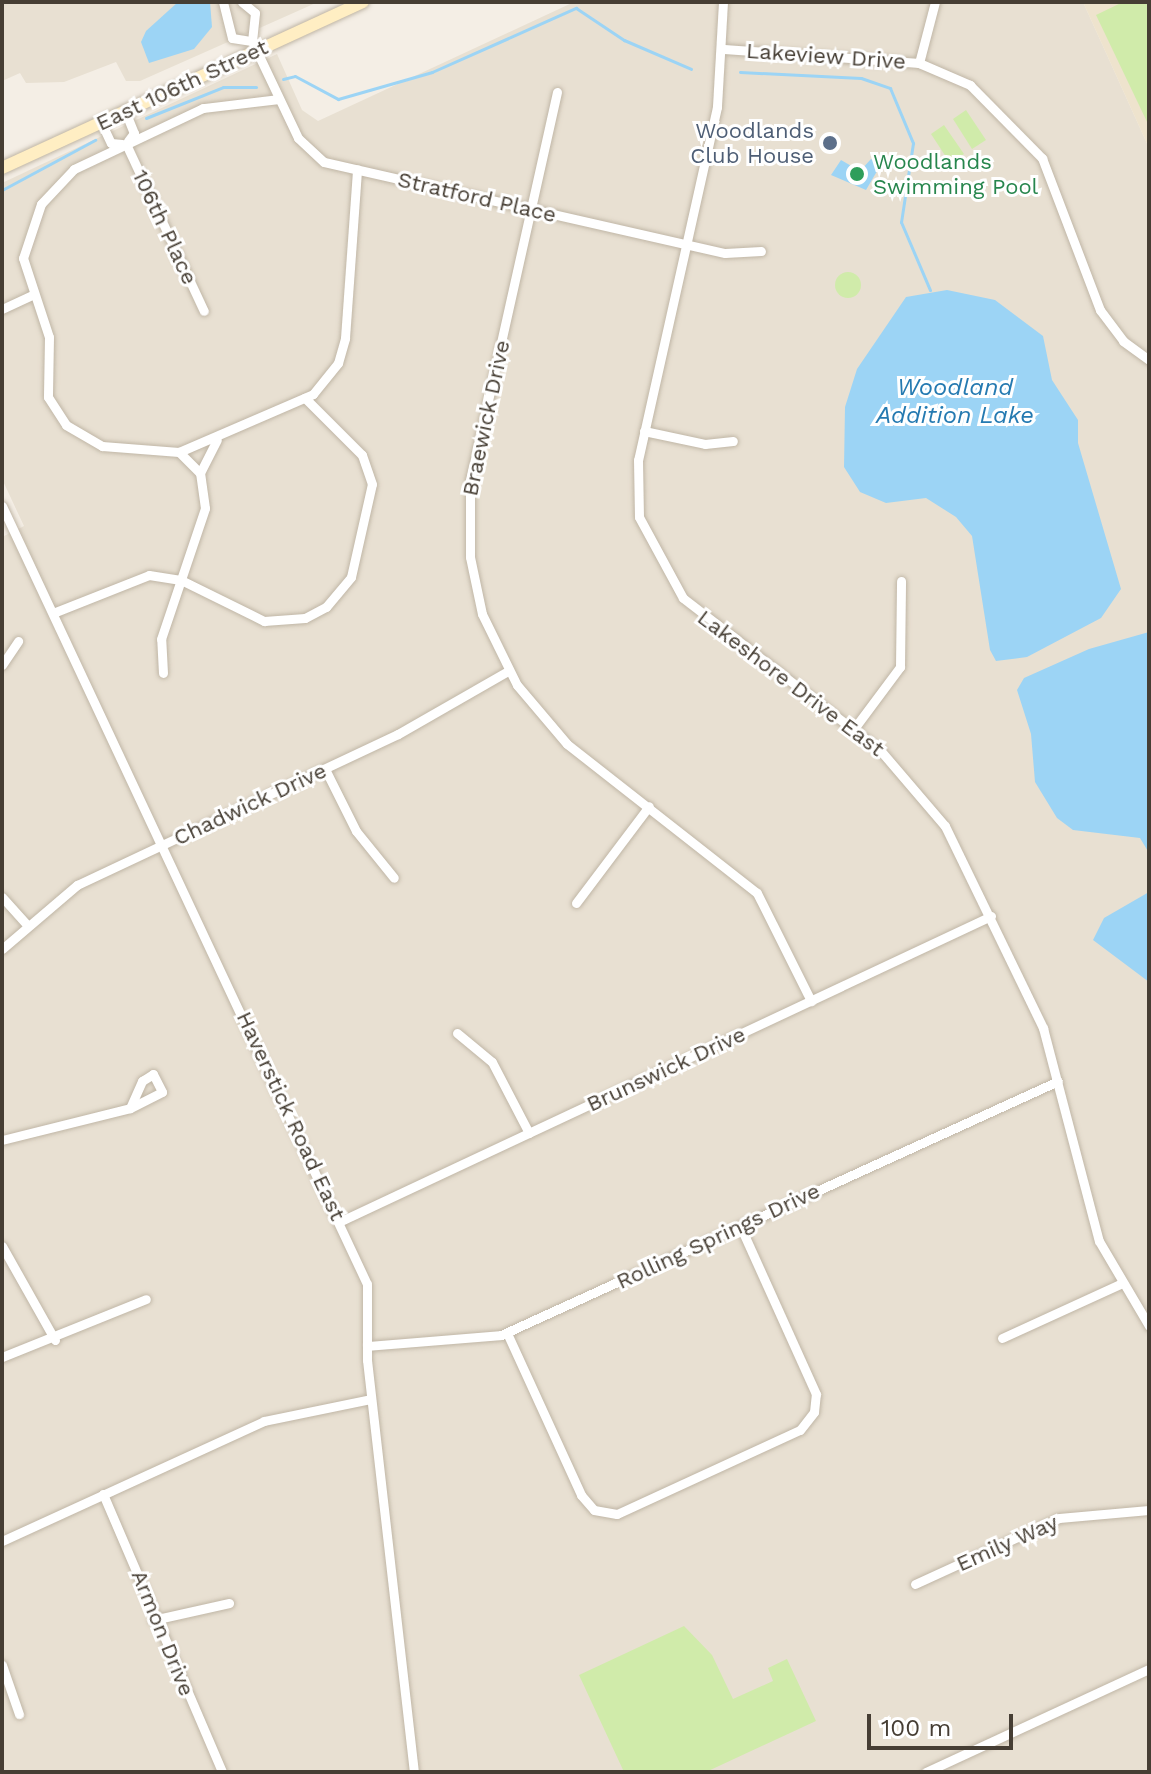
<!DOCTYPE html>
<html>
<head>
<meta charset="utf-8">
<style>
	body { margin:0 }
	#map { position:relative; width:1151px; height:1774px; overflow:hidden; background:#f4eee5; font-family:"Work Sans",sans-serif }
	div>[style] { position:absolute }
	.residential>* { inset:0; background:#e8e0d2 }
	.education>* { inset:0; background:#eee3cd }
	.green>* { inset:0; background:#d0ebaa }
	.round { border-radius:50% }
	.water>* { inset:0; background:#9cd4f5 }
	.stream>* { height:3px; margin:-1.5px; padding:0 1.5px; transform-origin:1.5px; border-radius:1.5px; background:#9cd4f5 }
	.roads { filter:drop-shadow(0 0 2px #c0b6a6) drop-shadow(0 0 2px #c0b6a6) }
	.street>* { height:9px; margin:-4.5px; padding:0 4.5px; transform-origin:4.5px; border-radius:4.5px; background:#fff }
	.secondary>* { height:12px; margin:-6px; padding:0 6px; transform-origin:6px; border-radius:6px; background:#ffeec3 }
	.dots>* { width:22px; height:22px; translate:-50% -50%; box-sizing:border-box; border:4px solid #fff; border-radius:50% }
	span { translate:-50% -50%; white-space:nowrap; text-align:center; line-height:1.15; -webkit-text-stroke:6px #fff; paint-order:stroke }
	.street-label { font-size:22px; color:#463e34 }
	.service-label { font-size:22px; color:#4e5e75 }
	.right { translate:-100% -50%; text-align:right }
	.leisure-label { font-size:22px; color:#27864d }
	.left { translate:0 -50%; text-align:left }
	.water-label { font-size:24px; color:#257ab1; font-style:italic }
	.frame { position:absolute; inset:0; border:4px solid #463e34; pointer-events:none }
	.scale { position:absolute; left:867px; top:1714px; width:146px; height:36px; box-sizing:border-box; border:4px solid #463e34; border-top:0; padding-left:10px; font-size:24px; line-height:28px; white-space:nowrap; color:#463e34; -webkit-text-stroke:6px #fff; paint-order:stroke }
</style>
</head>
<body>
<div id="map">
	<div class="residential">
		<i style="clip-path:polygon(2px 2px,318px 2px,140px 81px,126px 81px,116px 62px,64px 82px,26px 83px,20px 73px,2px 81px)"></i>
		<i style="clip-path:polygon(574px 2px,1083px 2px,1149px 148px,1149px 1772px,2px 1772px,2px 537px,24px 526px,2px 479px,2px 183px,277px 54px,302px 110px,318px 121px)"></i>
	</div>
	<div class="education">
		<i style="clip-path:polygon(1083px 2px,1149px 2px,1149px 148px)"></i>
	</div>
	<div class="green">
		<i style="clip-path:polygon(1123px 2px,1149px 2px,1149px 126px,1096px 15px)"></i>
		<i style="clip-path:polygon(966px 110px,986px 140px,972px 149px,953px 119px)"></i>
		<i style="clip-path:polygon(944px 125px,964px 154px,950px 163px,931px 134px)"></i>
		<i class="round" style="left:835px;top:272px;width:26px;height:26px"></i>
		<i style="clip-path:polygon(684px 1626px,712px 1655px,733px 1699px,773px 1681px,768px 1668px,787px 1659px,816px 1721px,706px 1772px,624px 1772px,579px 1675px)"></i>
	</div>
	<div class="water">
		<i style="clip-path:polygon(178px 2px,210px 2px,212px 27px,194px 49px,149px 63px,141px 42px,146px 31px)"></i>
		<i style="clip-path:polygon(871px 159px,880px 166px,866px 190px,831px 175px,841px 160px,860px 171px)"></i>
		<i style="clip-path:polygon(947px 290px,995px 300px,1043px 336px,1052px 380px,1078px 420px,1078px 443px,1121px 589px,1101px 618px,1027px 657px,996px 661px,990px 650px,972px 536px,956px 517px,926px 498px,886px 503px,860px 492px,844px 467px,845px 407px,857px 369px,906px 297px)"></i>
		<i style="clip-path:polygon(1149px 632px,1149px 853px,1140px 838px,1073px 830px,1057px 818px,1035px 782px,1031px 734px,1017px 690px,1024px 678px,1089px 649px)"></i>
		<i style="clip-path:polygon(1149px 892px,1149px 982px,1093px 940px,1104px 918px)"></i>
	</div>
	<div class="stream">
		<i style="left:740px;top:72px;width:121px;rotate:2.8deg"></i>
		<i style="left:861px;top:78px;width:31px;rotate:19deg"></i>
		<i style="left:890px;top:88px;width:60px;rotate:67.3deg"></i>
		<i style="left:913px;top:143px;width:80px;rotate:98.6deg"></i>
		<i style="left:901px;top:222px;width:74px;rotate:66.9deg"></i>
		<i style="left:283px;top:79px;width:12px;rotate:-14deg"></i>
		<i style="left:295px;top:76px;width:49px;rotate:28.1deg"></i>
		<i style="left:338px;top:99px;width:98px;rotate:-16deg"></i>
		<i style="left:432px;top:72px;width:158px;rotate:-24deg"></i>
		<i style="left:576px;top:8px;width:58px;rotate:33.7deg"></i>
		<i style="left:624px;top:40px;width:73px;rotate:23.4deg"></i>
		<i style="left:146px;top:118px;width:83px;rotate:-21.9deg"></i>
		<i style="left:223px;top:87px;width:33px"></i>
		<i style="left:2px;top:190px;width:106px;rotate:-28.3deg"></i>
	</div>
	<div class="roads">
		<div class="street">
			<i style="left:223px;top:2px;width:37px;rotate:76deg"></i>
			<i style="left:232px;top:38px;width:20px;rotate:9deg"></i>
			<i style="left:242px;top:2px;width:17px;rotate:40deg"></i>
			<i style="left:255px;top:13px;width:28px;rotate:96deg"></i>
			<i style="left:252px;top:41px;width:107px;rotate:64.6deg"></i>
			<i style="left:298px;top:138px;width:35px;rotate:43deg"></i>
			<i style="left:324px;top:162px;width:411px;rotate:12.8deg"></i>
			<i style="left:725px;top:253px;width:36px;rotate:-3deg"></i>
			<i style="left:723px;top:2px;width:105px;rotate:93.3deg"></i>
			<i style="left:717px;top:107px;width:362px;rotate:102.6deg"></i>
			<i style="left:638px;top:460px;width:57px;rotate:89deg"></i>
			<i style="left:639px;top:517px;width:92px;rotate:61.5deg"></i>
			<i style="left:683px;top:598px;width:249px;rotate:37.7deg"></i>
			<i style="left:880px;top:750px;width:100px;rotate:49.5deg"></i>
			<i style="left:945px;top:826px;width:225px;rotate:64.1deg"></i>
			<i style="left:1043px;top:1028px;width:220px;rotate:75.3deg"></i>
			<i style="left:1099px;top:1241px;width:99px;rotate:59.5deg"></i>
			<i style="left:724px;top:49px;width:196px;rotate:4.1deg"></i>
			<i style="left:919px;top:63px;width:56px;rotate:23.3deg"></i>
			<i style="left:970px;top:85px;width:103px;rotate:45.4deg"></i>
			<i style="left:1042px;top:158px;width:163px;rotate:69.1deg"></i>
			<i style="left:1100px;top:310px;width:39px;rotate:53deg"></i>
			<i style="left:1123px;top:341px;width:32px;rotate:36deg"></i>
			<i style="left:919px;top:63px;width:63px;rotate:-75.3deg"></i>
			<i style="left:557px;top:92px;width:400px;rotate:102.6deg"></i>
			<i style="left:470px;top:482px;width:75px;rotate:90deg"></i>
			<i style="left:470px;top:557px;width:58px;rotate:78.1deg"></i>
			<i style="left:482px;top:614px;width:79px;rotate:63.8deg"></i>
			<i style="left:517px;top:685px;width:77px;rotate:49.7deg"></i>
			<i style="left:567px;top:744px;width:241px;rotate:38.1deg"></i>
			<i style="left:757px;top:893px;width:121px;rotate:63.4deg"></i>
			<i style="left:279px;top:99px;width:77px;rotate:173.2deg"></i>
			<i style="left:203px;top:108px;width:143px;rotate:154.7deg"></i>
			<i style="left:74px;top:169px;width:48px;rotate:133.3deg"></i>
			<i style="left:41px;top:204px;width:57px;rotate:108.4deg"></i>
			<i style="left:23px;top:258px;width:83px;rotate:71.8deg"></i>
			<i style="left:49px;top:337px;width:60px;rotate:91deg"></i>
			<i style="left:48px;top:397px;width:33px;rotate:57deg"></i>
			<i style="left:66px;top:425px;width:42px;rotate:30.3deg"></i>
			<i style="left:102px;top:446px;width:77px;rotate:4.5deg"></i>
			<i style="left:179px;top:452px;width:146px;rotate:-23.4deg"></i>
			<i style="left:313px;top:394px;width:40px;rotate:-51deg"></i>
			<i style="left:338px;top:363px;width:26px;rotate:-74deg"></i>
			<i style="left:345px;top:338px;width:169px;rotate:-85.9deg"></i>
			<i style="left:125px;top:111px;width:24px;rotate:68deg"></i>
			<i style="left:134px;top:133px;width:10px;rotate:127deg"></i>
			<i style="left:101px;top:122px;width:23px;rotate:65deg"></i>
			<i style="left:111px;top:143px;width:11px;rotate:5deg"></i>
			<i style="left:126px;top:144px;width:184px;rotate:65deg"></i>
			<i style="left:2px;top:309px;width:35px;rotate:-25deg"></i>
			<i style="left:644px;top:431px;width:62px;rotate:12deg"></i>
			<i style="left:705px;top:444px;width:28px;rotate:-6deg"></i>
			<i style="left:200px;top:473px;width:37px;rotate:-63deg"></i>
			<i style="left:2px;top:506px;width:859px;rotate:64.87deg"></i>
			<i style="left:367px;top:1284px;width:76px;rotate:90deg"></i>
			<i style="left:367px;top:1360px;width:415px;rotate:83.5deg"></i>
			<i style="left:53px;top:613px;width:103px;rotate:-21.6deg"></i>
			<i style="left:149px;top:575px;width:32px;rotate:9deg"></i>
			<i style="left:181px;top:580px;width:93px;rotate:26.3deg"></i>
			<i style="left:264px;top:621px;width:41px;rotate:-4.2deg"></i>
			<i style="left:305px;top:618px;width:24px;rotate:-28deg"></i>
			<i style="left:326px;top:607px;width:39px;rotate:-50deg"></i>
			<i style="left:351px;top:577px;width:95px;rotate:-77.3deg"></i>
			<i style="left:372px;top:484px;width:31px;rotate:-109deg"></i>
			<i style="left:362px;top:455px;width:81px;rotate:-135deg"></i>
			<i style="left:2px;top:665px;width:29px;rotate:-56deg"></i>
			<i style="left:163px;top:673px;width:34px;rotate:-93deg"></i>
			<i style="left:161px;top:639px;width:138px;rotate:-71.4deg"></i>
			<i style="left:205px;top:508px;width:35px;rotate:-98deg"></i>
			<i style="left:200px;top:473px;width:30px;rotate:-135deg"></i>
			<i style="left:853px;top:730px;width:79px;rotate:-53.3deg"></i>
			<i style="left:900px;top:667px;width:86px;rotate:-89.3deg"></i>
			<i style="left:325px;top:769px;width:69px;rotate:63.4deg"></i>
			<i style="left:356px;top:831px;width:60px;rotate:51deg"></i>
			<i style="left:2px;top:897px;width:39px;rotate:48deg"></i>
			<i style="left:576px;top:903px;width:121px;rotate:-53deg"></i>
			<i style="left:2px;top:949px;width:99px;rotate:-40.5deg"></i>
			<i style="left:77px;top:885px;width:355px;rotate:-25.2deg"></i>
			<i style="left:398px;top:734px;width:127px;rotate:-29.8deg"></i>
			<i style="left:457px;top:1033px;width:45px;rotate:39.6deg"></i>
			<i style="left:492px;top:1062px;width:80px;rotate:62.5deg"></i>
			<i style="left:153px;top:1074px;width:20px;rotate:63deg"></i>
			<i style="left:162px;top:1092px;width:36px;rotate:153deg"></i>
			<i style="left:130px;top:1108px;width:30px;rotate:-66deg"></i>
			<i style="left:142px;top:1081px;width:13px;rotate:-32deg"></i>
			<i style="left:2px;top:1140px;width:132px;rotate:-14deg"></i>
			<i style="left:341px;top:1221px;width:718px;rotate:-25.14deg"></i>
			<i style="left:2px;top:1246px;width:108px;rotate:60.6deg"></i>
			<i style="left:507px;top:1333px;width:178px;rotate:65.4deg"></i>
			<i style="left:581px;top:1495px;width:20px;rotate:49deg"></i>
			<i style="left:594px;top:1510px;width:23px;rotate:10deg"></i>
			<i style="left:617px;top:1514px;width:201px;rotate:-24.7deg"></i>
			<i style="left:800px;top:1430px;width:23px;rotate:-52deg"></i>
			<i style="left:814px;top:1412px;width:18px;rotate:-84deg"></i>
			<i style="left:816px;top:1394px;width:184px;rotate:-114.3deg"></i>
			<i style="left:1002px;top:1338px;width:132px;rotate:-24.6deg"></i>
			<i style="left:367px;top:1346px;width:134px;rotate:-4.7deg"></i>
			<i style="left:501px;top:1335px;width:612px;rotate:-24.51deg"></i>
			<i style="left:2px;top:1357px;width:155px;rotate:-21.9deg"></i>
			<i style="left:103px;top:1494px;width:302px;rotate:66.8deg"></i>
			<i style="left:2px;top:1541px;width:288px;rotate:-24.6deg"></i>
			<i style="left:264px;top:1421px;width:109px;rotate:-11.6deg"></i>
			<i style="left:915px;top:1584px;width:158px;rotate:-24.6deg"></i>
			<i style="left:1059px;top:1518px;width:90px;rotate:-5.1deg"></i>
			<i style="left:153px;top:1620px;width:78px;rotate:-12.6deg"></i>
			<i style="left:2px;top:1665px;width:52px;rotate:70.9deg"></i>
			<i style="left:926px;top:1772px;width:246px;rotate:-24.8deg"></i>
		</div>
		<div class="secondary">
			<i style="left:2px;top:168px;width:397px;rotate:-24.7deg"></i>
		</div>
	</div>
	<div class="dots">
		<i style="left:830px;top:143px;background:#5c6f8a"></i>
		<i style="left:857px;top:174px;background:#2e9e5b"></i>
	</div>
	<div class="street-label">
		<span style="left:826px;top:56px;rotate:4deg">Lakeview Drive</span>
		<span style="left:182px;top:85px;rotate:-25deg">East 106th Street</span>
		<span style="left:477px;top:197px;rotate:13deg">Stratford Place</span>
		<span style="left:165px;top:227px;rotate:65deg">106th Place</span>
		<span style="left:486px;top:418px;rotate:-78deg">Braewick Drive</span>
		<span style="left:791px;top:683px;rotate:37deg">Lakeshore Drive East</span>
		<span style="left:250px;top:804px;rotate:-25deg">Chadwick Drive</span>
		<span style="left:666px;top:1069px;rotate:-25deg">Brunswick Drive</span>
		<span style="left:291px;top:1116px;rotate:65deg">Haverstick Road East</span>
		<span style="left:718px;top:1236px;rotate:-25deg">Rolling Springs Drive</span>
		<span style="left:1007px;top:1543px;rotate:-24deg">Emily Way</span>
		<span style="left:163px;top:1633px;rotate:68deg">Armon Drive</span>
	</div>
	<div class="service-label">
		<span class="right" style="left:814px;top:143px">Woodlands<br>Club House</span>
	</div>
	<div class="leisure-label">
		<span class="left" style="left:873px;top:174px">Woodlands<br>Swimming Pool</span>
	</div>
	<div class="water-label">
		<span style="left:955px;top:402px">Woodland<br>Addition Lake</span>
	</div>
	<div class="frame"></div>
	<div class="scale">100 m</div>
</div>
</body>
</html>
